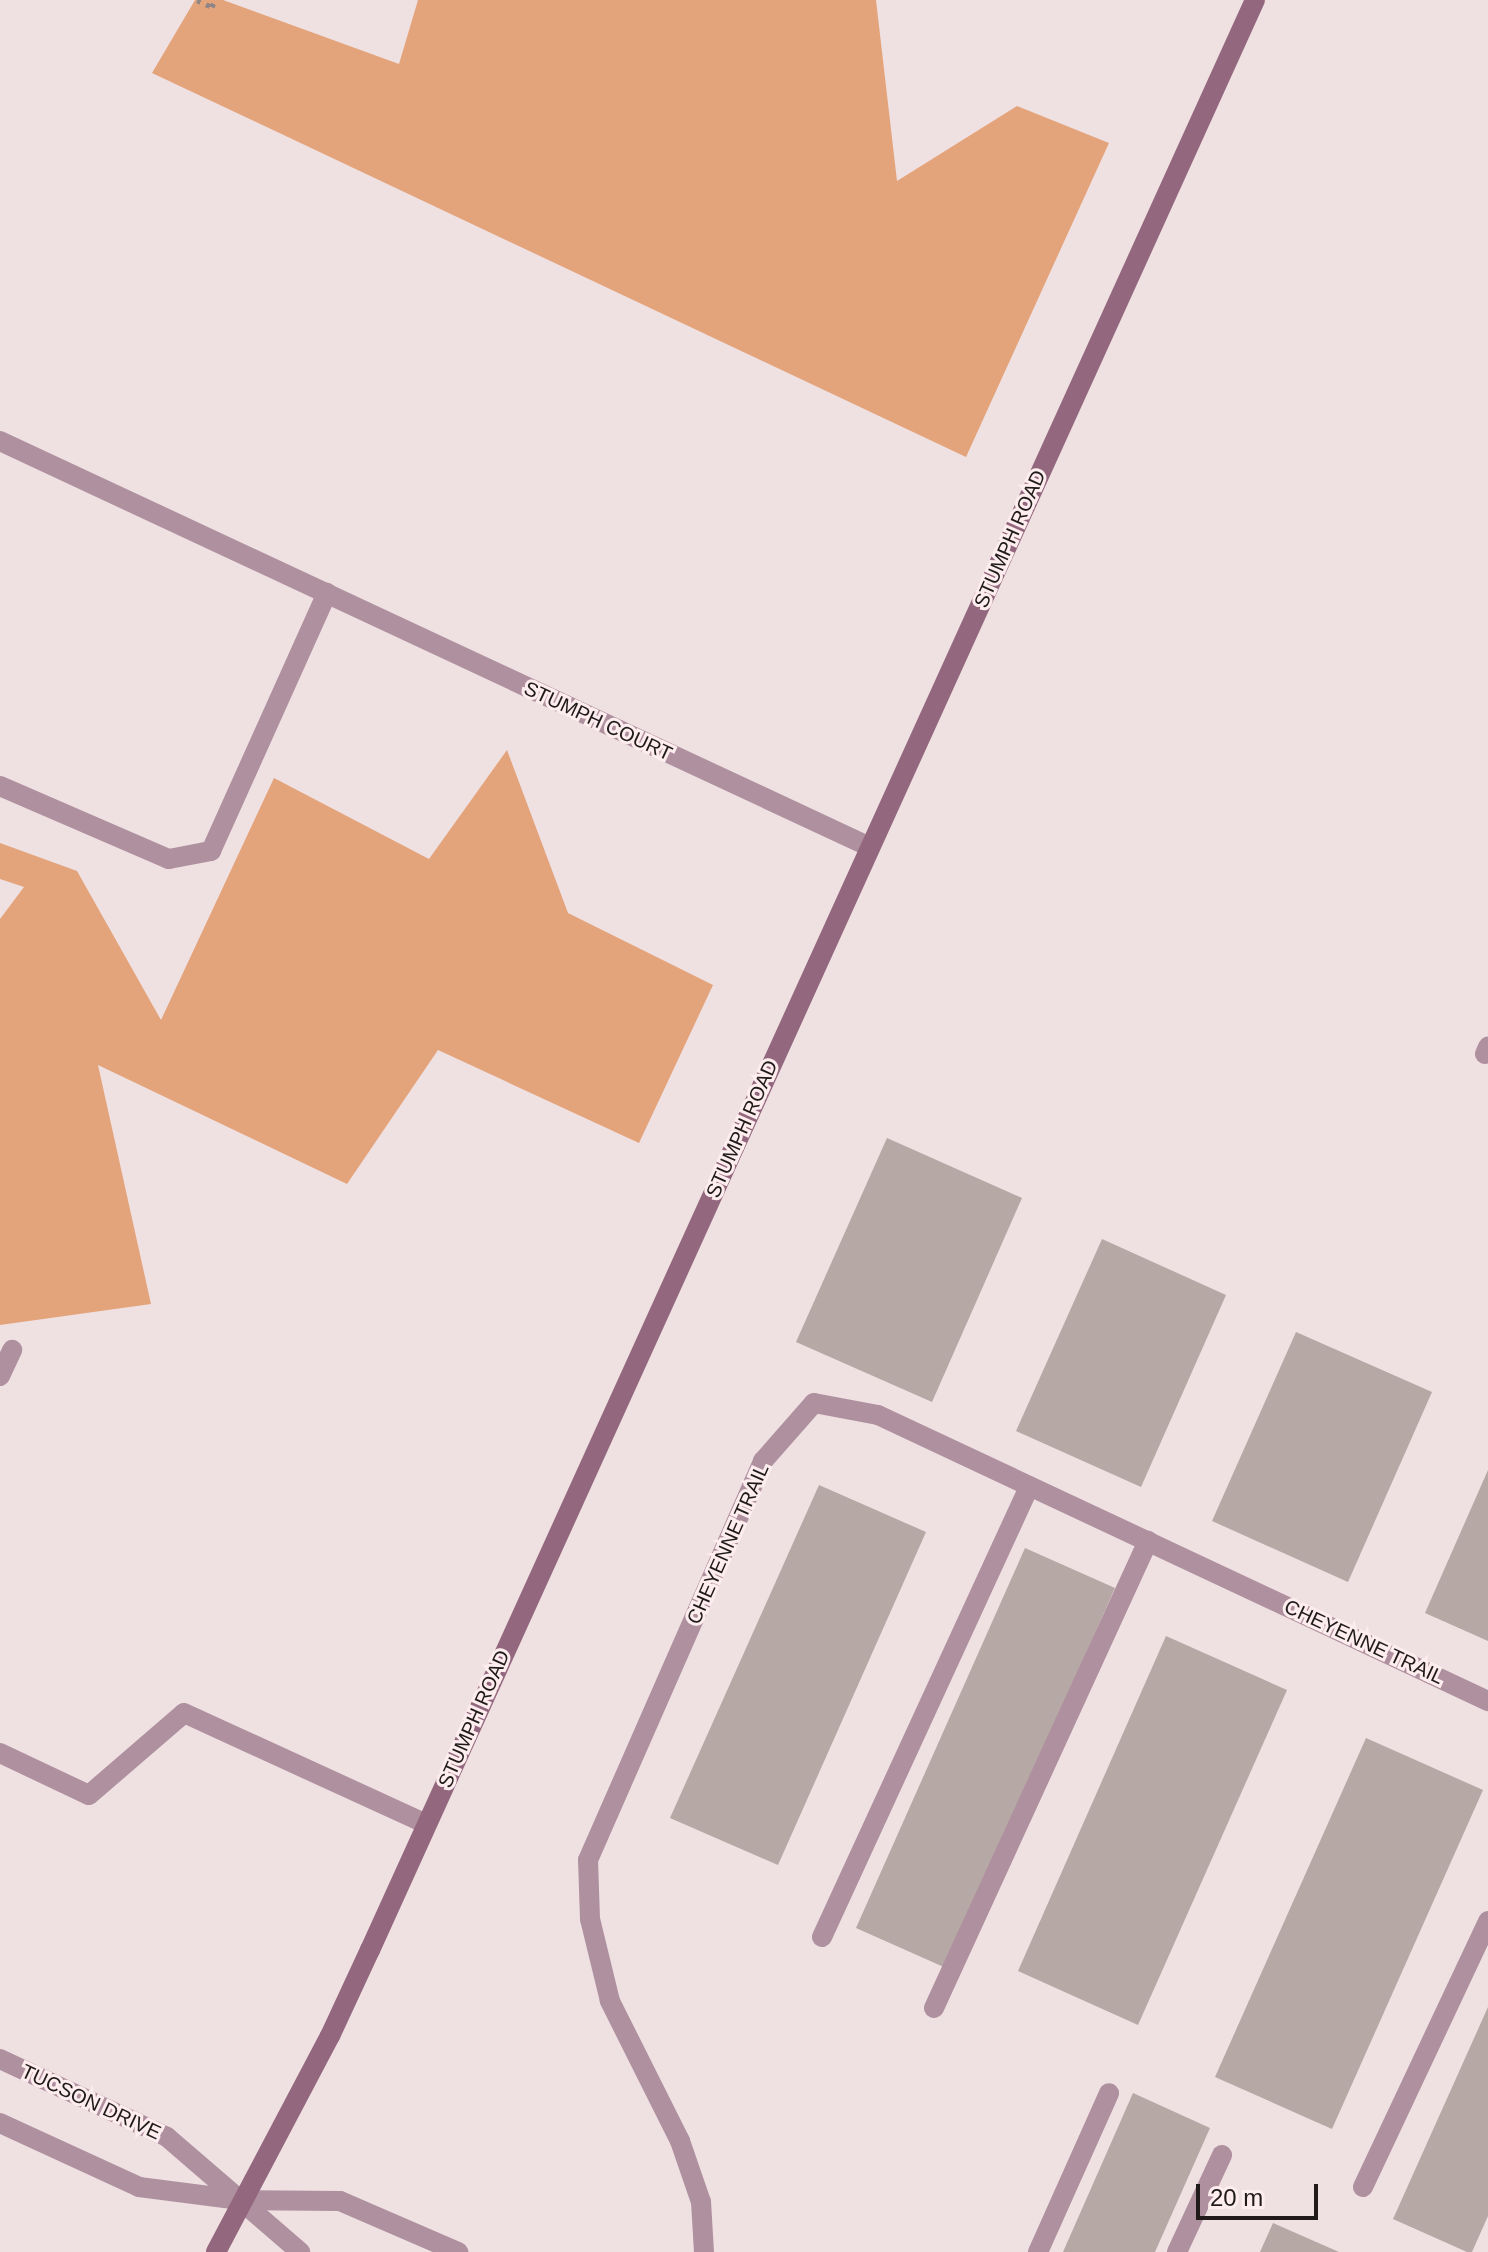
<!DOCTYPE html>
<html>
<head>
<meta charset="utf-8">
<style>
	body { margin:0 }
	#map { position:relative; width:1488px; height:2252px; overflow:hidden; background:#efe0e2; font-family:Arial,sans-serif }
	div>[style] { position:absolute }
	.forest>* { inset:0; background:#e4a47b }
	.building>* { inset:0; background:#b6a8a5 }
	.path>* { height:5px; margin-top:-2.5px; transform-origin:0; background:repeating-linear-gradient(90deg,#8f8486 0 4px,transparent 0 10px) }
	.service>* { height:20px; margin:-10px; padding:0 10px; transform-origin:10px; border-radius:10px; background:#af909f }
	.minor>* { height:20px; margin:-10px; padding:0 10px; transform-origin:10px; border-radius:10px; background:#af909f }
	.secondary>* { height:20px; margin:-10px; padding:0 10px; transform-origin:10px; border-radius:10px; background:#93677d }
	span { translate:-50% -50%; white-space:nowrap; text-align:center; line-height:1.15; -webkit-text-stroke:6px #fdedef; paint-order:stroke }
	.street-label { font-size:20px; color:#201a1b }
	.scale { position:absolute; left:1196px; top:2184px; width:122px; height:36px; box-sizing:border-box; border:4px solid #201a1b; border-top:0; padding-left:10px; font-size:24px; line-height:28px; white-space:nowrap; color:#201a1b; -webkit-text-stroke:6px #fdedef; paint-order:stroke }
</style>
</head>
<body>
<div id="map">
	<div class="forest">
		<i style="clip-path:polygon(195px 0,223px 0,399px 64px,418px 0,876px 0,897px 181px,1017px 106px,1109px 143px,966px 457px,152px 73px)"></i>
		<i style="clip-path:polygon(507px 750px,568px 913px,713px 985px,639px 1143px,438px 1050px,347px 1184px,98px 1065px,151px 1304px,0 1325px,0 919px,24px 887px,0 879px,0 843px,77px 871px,161px 1020px,274px 778px,429px 859px)"></i>
	</div>
	<div class="building">
		<i style="clip-path:polygon(887px 1138px,1022px 1198px,932px 1402px,796px 1342px)"></i>
		<i style="clip-path:polygon(1102px 1239px,1226px 1295px,1141px 1487px,1016px 1431px)"></i>
		<i style="clip-path:polygon(1296px 1332px,1432px 1392px,1348px 1582px,1212px 1521px)"></i>
		<i style="clip-path:polygon(1488px 1470px,1488px 1641px,1425px 1613px)"></i>
		<i style="clip-path:polygon(819px 1485px,926px 1532px,778px 1865px,670px 1818px)"></i>
		<i style="clip-path:polygon(1025px 1548px,1115px 1588px,946px 1968px,856px 1928px)"></i>
		<i style="clip-path:polygon(1166px 1636px,1287px 1690px,1138px 2025px,1018px 1971px)"></i>
		<i style="clip-path:polygon(1366px 1738px,1483px 1790px,1332px 2129px,1215px 2077px)"></i>
		<i style="clip-path:polygon(1488px 2007px,1488px 2216px,1472px 2252px,1467px 2252px,1393px 2219px)"></i>
		<i style="clip-path:polygon(1133px 2093px,1210px 2128px,1155px 2252px,1063px 2252px)"></i>
		<i style="clip-path:polygon(1273px 2223px,1339px 2252px,1260px 2252px)"></i>
	</div>
	<div class="path">
		<i style="left:197px;top:0;width:17px;rotate:25deg"></i>
		<i style="left:212px;top:7px;width:8px;rotate:-67deg"></i>
	</div>
	<div class="service">
		<i style="left:0;top:786px;width:184px;rotate:23.4deg"></i>
		<i style="left:169px;top:859px;width:43px;rotate:-10.8deg"></i>
		<i style="left:211px;top:851px;width:283px;rotate:-65.8deg"></i>
		<i style="left:0;top:1376px;width:29px;rotate:-65deg"></i>
		<i style="left:0;top:1753px;width:98px;rotate:25.3deg"></i>
		<i style="left:89px;top:1795px;width:125px;rotate:-40.8deg"></i>
		<i style="left:184px;top:1713px;width:266px;rotate:24.6deg"></i>
		<i style="left:822px;top:1937px;width:496px;rotate:-65.3deg"></i>
		<i style="left:934px;top:2008px;width:514px;rotate:-65.38deg"></i>
		<i style="left:1363px;top:2187px;width:294px;rotate:-64.8deg"></i>
		<i style="left:1038px;top:2252px;width:174px;rotate:-65.9deg"></i>
		<i style="left:1177px;top:2252px;width:107px;rotate:-65.1deg"></i>
	</div>
	<div class="minor">
		<i style="left:0;top:441px;width:960px;rotate:25.02deg"></i>
		<i style="left:1485px;top:1054px;width:8px;rotate:-67deg"></i>
		<i style="left:0;top:2059px;width:184px;rotate:25deg"></i>
		<i style="left:167px;top:2137px;width:176px;rotate:40.8deg"></i>
		<i style="left:0;top:2123px;width:153px;rotate:24.7deg"></i>
		<i style="left:139px;top:2187px;width:102px;rotate:7.3deg"></i>
		<i style="left:240px;top:2200px;width:100px;rotate:0.6deg"></i>
		<i style="left:340px;top:2201px;width:129px;rotate:23.4deg"></i>
		<i style="left:704px;top:2252px;width:50px;rotate:-93.4deg"></i>
		<i style="left:701px;top:2202px;width:65px;rotate:-109deg"></i>
		<i style="left:680px;top:2141px;width:157px;rotate:-116.6deg"></i>
		<i style="left:610px;top:2001px;width:84px;rotate:-103.7deg"></i>
		<i style="left:590px;top:1919px;width:59px;rotate:-91.9deg"></i>
		<i style="left:588px;top:1860px;width:436px;rotate:-66.3deg"></i>
		<i style="left:763px;top:1461px;width:77px;rotate:-48.7deg"></i>
		<i style="left:814px;top:1403px;width:65px;rotate:10.6deg"></i>
		<i style="left:878px;top:1415px;width:674px;rotate:25.12deg"></i>
	</div>
	<div class="secondary">
		<i style="left:216px;top:2252px;width:244px;rotate:-62.2deg"></i>
		<i style="left:330px;top:2036px;width:95px;rotate:-65.1deg"></i>
		<i style="left:370px;top:1950px;width:2141px;rotate:-65.59deg"></i>
	</div>
	<div class="street-label">
		<span style="left:1010px;top:539px;rotate:-66deg">STUMPH ROAD</span>
		<span style="left:598px;top:721px;rotate:25deg">STUMPH COURT</span>
		<span style="left:742px;top:1129px;rotate:-66deg">STUMPH ROAD</span>
		<span style="left:728px;top:1544px;rotate:-66deg">CHEYENNE TRAIL</span>
		<span style="left:1364px;top:1642px;rotate:25deg">CHEYENNE TRAIL</span>
		<span style="left:474px;top:1719px;rotate:-66deg">STUMPH ROAD</span>
		<span style="left:91px;top:2102px;rotate:25deg">TUCSON DRIVE</span>
	</div>
	<div class="scale">20 m</div>
</div>
</body>
</html>
